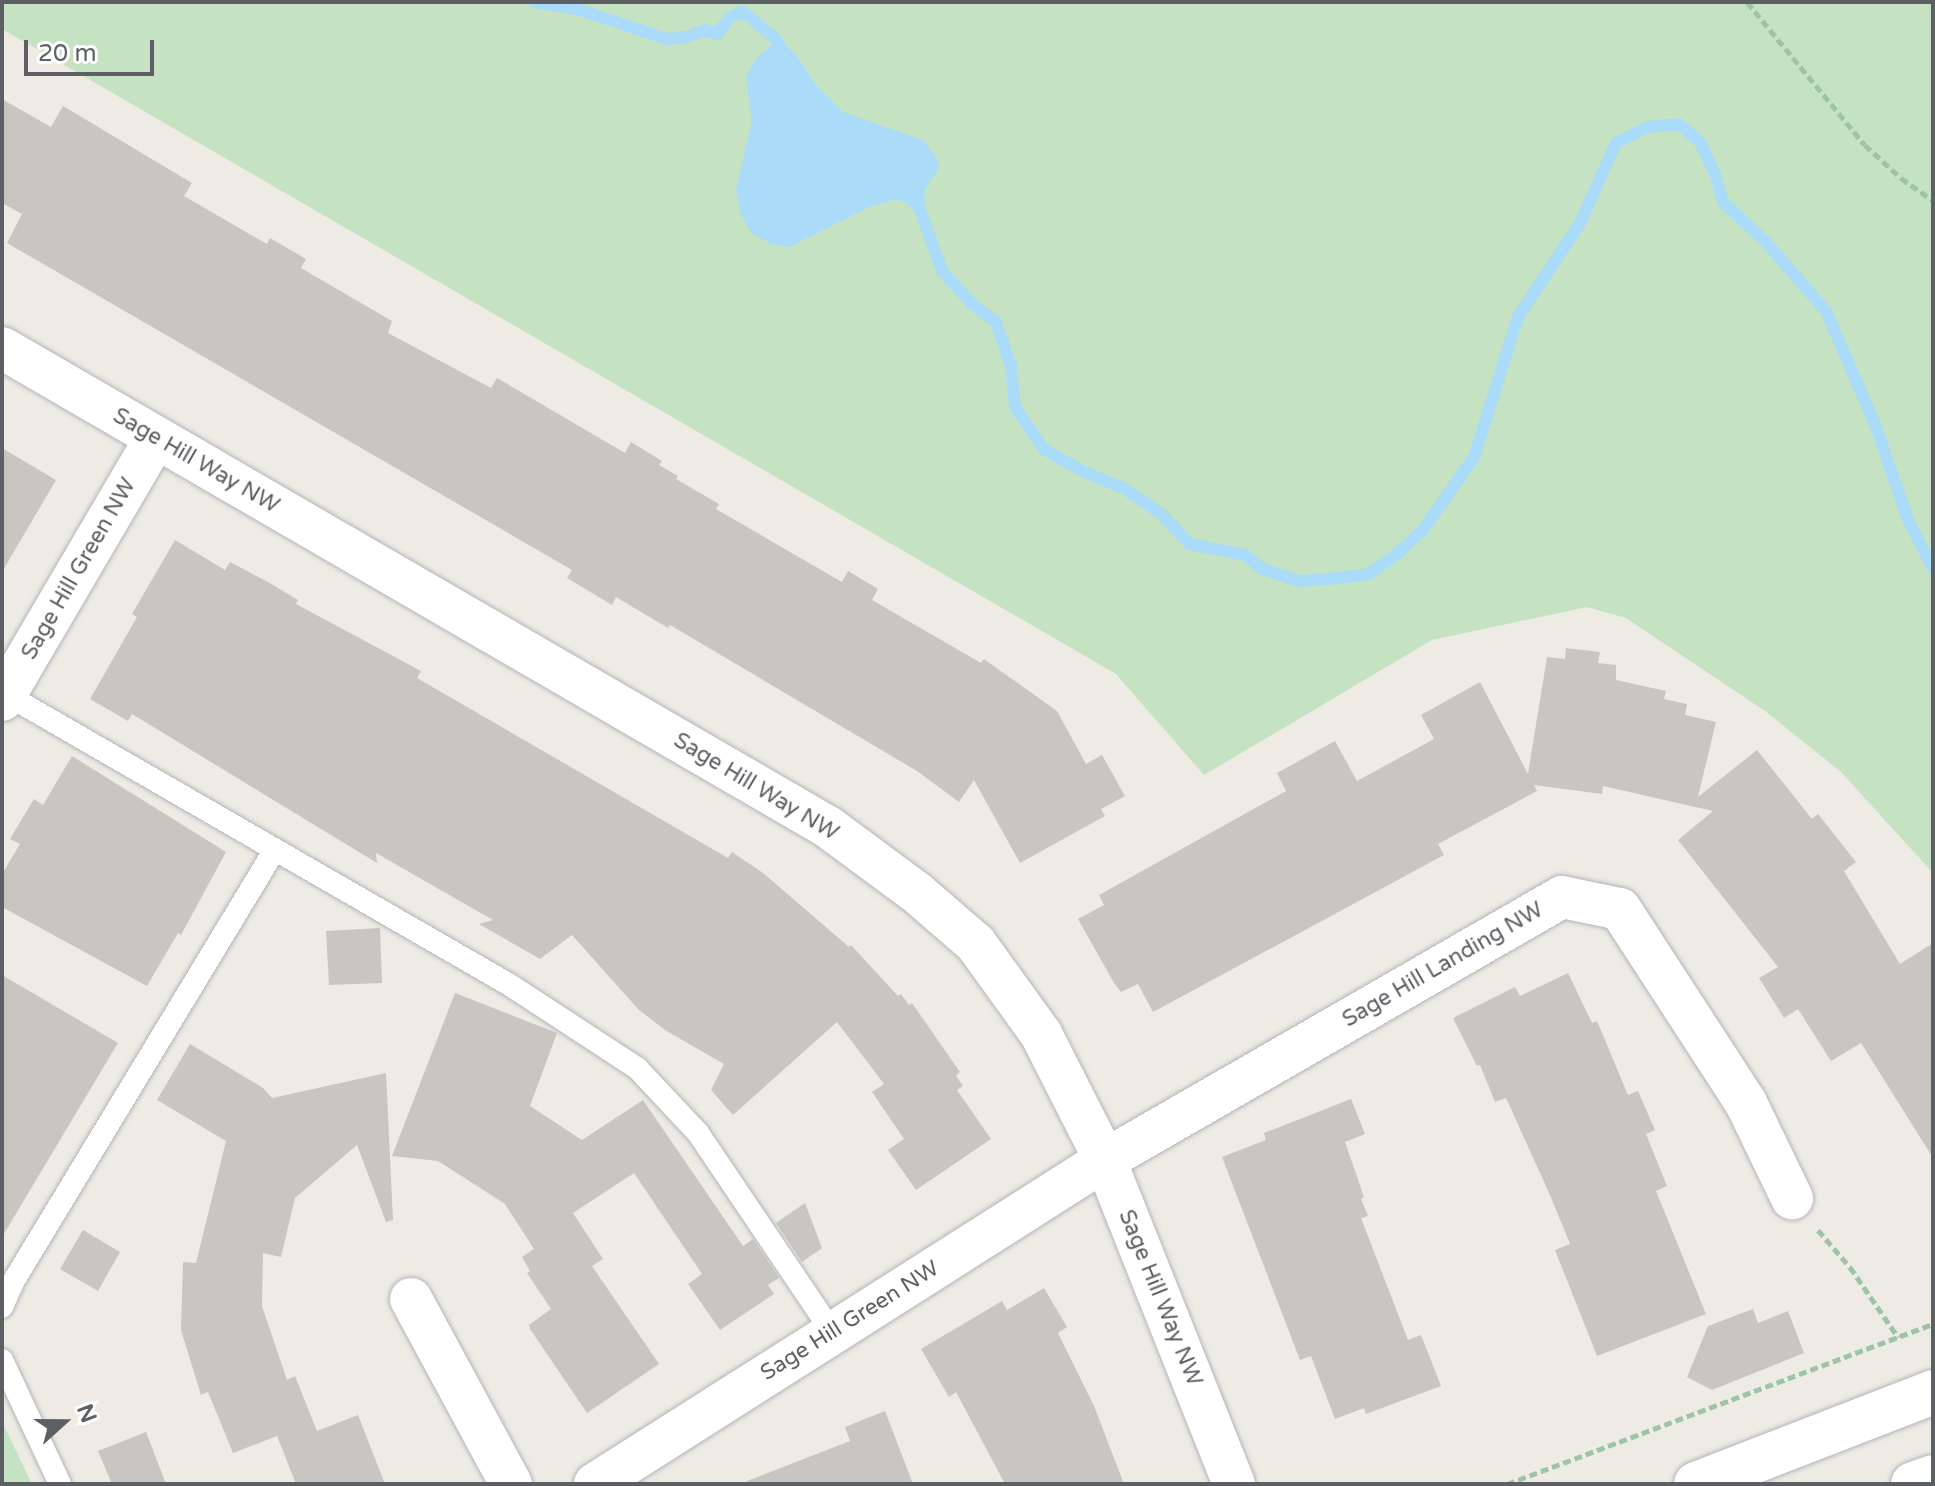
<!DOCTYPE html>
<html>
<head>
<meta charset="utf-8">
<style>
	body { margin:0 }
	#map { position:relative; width:1935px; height:1486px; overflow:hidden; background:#edebe4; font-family:"Varela Round",sans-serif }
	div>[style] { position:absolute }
	.green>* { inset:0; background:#c5e3c3 }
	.water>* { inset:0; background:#aadbf8 }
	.stream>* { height:12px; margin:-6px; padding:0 6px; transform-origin:6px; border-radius:6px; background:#aadbf8 }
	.building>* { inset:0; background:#c9c6c2 }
	.path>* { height:5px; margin-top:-2.5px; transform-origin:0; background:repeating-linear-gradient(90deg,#9cc4a5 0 8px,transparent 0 12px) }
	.roads { filter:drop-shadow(0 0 2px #b2b5b8) drop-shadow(0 0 2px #b2b5b8) }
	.lane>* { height:22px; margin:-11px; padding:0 11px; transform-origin:11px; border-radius:11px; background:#fff }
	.street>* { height:42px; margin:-21px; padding:0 21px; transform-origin:21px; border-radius:21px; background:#fff }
	.secondary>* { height:44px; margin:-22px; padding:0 22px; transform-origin:22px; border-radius:22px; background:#fff }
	span { translate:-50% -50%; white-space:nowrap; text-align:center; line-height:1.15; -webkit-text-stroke:6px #fff; paint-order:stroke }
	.street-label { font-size:22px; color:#5c6064 }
	.frame { position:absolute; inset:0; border:4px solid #5c6064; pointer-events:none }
	.north { position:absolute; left:24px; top:1382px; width:80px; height:80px; -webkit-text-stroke:6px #fff; paint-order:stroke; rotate:69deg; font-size:22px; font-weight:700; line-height:32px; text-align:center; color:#5c6064 }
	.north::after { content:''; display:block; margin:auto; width:28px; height:36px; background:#5c6064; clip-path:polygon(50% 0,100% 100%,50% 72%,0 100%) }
	.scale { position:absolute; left:24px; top:40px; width:130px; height:36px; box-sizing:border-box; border:4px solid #5c6064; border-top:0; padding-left:10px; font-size:24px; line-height:28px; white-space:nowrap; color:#5c6064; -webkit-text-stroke:6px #fff; paint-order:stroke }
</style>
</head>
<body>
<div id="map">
	<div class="green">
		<i style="clip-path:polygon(2px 2px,1933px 2px,1933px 873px,1841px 772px,1765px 711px,1626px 618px,1587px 607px,1432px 640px,1204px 775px,1116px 674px,2px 29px)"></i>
		<i style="clip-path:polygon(2px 1423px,8px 1434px,32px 1484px,2px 1484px)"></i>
	</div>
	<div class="water">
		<i style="clip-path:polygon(777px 40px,794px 52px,816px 85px,843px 112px,923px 140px,935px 155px,939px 168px,925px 189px,924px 204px,919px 207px,895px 199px,869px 207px,789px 247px,771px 244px,752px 233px,741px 215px,736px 190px,752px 121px,746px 76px,754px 61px)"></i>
	</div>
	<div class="stream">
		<i style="left:534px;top:2px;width:44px;rotate:9.2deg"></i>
		<i style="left:577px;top:9px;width:95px;rotate:18.4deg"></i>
		<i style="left:667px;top:39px;width:20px;rotate:-6deg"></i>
		<i style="left:687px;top:37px;width:19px;rotate:-21deg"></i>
		<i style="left:705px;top:30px;width:13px;rotate:18deg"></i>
		<i style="left:717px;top:34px;width:20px;rotate:-53deg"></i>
		<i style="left:729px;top:18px;width:15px;rotate:-28deg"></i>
		<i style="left:742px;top:11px;width:45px;rotate:39.6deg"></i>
		<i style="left:777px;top:40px;width:13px;rotate:63deg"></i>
		<i style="left:909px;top:197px;width:14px;rotate:45deg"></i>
		<i style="left:919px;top:207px;width:68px;rotate:70.2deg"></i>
		<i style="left:942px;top:271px;width:46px;rotate:47.6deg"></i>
		<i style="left:973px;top:305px;width:29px;rotate:36deg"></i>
		<i style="left:996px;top:322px;width:46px;rotate:71.2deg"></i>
		<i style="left:1011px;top:366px;width:41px;rotate:84.4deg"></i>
		<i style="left:1015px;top:407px;width:51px;rotate:55.4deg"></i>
		<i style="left:1044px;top:449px;width:42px;rotate:30.3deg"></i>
		<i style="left:1080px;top:470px;width:49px;rotate:22.9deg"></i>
		<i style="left:1125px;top:489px;width:42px;rotate:34.4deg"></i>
		<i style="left:1160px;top:513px;width:43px;rotate:45.9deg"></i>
		<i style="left:1190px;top:544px;width:56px;rotate:11.3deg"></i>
		<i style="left:1245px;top:555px;width:22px;rotate:39deg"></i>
		<i style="left:1262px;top:569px;width:40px;rotate:18deg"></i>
		<i style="left:1300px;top:581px;width:40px;rotate:-4.3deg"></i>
		<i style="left:1340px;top:578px;width:29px;rotate:-8deg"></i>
		<i style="left:1369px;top:574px;width:34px;rotate:-36deg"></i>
		<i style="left:1397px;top:554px;width:35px;rotate:-43deg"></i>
		<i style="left:1423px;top:530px;width:89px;rotate:-55.1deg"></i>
		<i style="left:1474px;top:457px;width:147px;rotate:-72.6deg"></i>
		<i style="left:1518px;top:317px;width:110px;rotate:-56.5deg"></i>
		<i style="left:1579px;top:225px;width:90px;rotate:-65.7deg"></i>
		<i style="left:1616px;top:143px;width:35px;rotate:-27deg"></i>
		<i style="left:1647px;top:127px;width:32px;rotate:-5deg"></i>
		<i style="left:1679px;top:124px;width:28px;rotate:41deg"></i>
		<i style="left:1700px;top:142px;width:35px;rotate:65deg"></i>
		<i style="left:1715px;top:174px;width:29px;rotate:74deg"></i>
		<i style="left:1723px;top:202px;width:56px;rotate:42.8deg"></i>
		<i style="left:1764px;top:240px;width:94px;rotate:48.9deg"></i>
		<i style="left:1826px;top:311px;width:123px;rotate:66.6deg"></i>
		<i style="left:1875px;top:424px;width:104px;rotate:70.9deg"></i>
		<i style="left:1909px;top:522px;width:52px;rotate:62.4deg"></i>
	</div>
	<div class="building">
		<i style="clip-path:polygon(2px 99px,51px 127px,63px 106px,192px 183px,184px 196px,267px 244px,270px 238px,306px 259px,301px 268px,392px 321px,388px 333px,491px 388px,497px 378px,625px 453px,631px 442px,662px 461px,659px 465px,678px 476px,676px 479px,719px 504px,716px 509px,842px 582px,848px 571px,878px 589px,872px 600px,981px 663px,984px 659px,1057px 711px,1086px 764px,1102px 755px,1125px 796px,1101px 809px,1105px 816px,1020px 863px,974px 780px,959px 802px,917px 771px,670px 625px,668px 628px,616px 597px,612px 605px,567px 578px,572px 570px,7px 243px,22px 214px,2px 203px)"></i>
		<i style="clip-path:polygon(2px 448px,56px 480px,2px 572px)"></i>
		<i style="clip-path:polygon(175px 540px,225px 570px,230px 562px,268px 582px,298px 600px,296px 604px,421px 671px,417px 678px,728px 858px,732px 852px,763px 873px,849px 947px,851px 945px,898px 996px,901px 994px,909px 1005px,912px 1003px,960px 1072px,956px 1076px,963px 1086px,957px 1090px,991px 1139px,916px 1190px,888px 1150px,904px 1139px,872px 1092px,884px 1084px,837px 1022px,733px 1115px,711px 1090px,724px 1064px,665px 1030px,638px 1009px,572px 935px,540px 959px,479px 924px,493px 920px,376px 853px,377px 863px,132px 714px,128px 721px,90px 699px,137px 617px,132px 614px)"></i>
		<i style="clip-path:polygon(1566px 648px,1600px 652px,1598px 663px,1616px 665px,1616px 680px,1666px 691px,1664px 699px,1687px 704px,1685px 715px,1716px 722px,1698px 797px,1757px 750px,1812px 819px,1818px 814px,1856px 862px,1844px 871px,1900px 964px,1933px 943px,1933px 1158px,1861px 1043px,1831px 1061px,1798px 1009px,1784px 1018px,1759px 978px,1778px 967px,1678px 840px,1713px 811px,1603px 786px,1602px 794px,1534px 785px,1537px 791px,1438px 844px,1444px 855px,1153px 1012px,1138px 984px,1121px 992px,1114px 983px,1078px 919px,1104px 905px,1099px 895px,1286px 791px,1277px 773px,1335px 741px,1357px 781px,1434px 739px,1421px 715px,1480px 682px,1528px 774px,1547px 657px,1565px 659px)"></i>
		<i style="clip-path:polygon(72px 756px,226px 852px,181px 935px,178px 933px,147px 986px,2px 907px,2px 874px,20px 844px,10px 839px,34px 799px,43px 805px)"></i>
		<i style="clip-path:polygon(380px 928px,382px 983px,329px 985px,326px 931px)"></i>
		<i style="clip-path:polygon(1568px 973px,1592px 1023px,1597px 1021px,1628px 1095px,1638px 1091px,1655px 1130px,1646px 1134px,1667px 1186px,1656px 1191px,1706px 1314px,1597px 1356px,1555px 1250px,1570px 1244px,1550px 1195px,1506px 1098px,1495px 1102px,1480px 1065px,1477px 1066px,1453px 1018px,1515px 987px,1520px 996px)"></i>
		<i style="clip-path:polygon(2px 975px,118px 1043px,2px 1237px)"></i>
		<i style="clip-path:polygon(455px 993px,557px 1033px,530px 1106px,582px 1140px,643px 1100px,743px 1246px,753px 1239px,779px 1278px,768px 1285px,774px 1294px,720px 1330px,688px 1284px,702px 1274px,634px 1173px,573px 1213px,603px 1259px,592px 1266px,659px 1364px,587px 1413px,530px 1329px,529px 1325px,551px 1309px,527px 1273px,530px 1271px,522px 1257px,534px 1249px,505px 1204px,438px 1161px,392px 1156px)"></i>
		<i style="clip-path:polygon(190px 1044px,263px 1088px,272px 1098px,386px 1073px,393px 1220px,386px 1222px,357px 1145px,295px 1198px,281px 1257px,263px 1253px,262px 1306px,287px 1380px,295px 1376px,317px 1431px,358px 1415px,385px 1484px,296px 1484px,277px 1436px,233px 1453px,208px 1392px,201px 1395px,181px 1330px,183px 1262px,196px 1263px,226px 1141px,157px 1100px)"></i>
		<i style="clip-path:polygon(1351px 1099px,1365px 1134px,1345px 1142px,1364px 1197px,1361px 1199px,1368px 1216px,1361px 1218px,1408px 1340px,1421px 1335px,1441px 1386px,1366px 1414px,1364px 1408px,1335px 1419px,1311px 1356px,1300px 1360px,1222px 1157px,1266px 1140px,1264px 1133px)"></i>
		<i style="clip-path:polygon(805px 1203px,822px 1248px,802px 1262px,776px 1223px)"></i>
		<i style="clip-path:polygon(83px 1230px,120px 1252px,98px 1291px,60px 1269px)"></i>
		<i style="clip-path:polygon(1044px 1288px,1067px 1327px,1058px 1333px,1094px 1406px,1124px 1484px,1005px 1484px,956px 1392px,949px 1397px,921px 1349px,1002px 1301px,1007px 1310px)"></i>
		<i style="clip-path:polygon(1753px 1309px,1758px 1323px,1788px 1311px,1804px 1353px,1712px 1390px,1687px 1377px,1708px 1326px)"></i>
		<i style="clip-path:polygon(885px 1411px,913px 1484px,747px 1484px,747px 1481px,850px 1441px,845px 1427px)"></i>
		<i style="clip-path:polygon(146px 1432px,166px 1484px,112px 1484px,98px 1451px)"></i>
	</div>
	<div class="path">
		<i style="left:1747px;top:2px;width:185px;rotate:50.5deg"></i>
		<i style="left:1865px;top:145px;width:49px;rotate:42.5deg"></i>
		<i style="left:1901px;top:178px;width:39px;rotate:35deg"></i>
		<i style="left:1818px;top:1230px;width:49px;rotate:49.1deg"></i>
		<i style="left:1850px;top:1267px;width:85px;rotate:55.6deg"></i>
		<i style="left:1507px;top:1484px;width:455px;rotate:-20.6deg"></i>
	</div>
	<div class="roads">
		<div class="lane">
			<i style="left:2px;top:692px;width:586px;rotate:29.98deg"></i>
			<i style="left:510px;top:985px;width:152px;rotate:33.2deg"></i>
			<i style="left:637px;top:1068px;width:89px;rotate:46.8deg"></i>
			<i style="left:698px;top:1133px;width:240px;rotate:56deg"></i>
			<i style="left:2px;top:1307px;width:27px;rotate:-66deg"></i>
			<i style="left:13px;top:1282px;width:504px;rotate:-58.8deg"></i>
			<i style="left:2px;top:1360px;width:137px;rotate:64.9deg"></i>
		</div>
		<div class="street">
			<i style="left:2px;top:348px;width:955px;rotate:30.11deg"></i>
			<i style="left:828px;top:827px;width:109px;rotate:36.5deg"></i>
			<i style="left:916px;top:892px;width:79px;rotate:40.9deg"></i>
			<i style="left:976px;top:944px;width:111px;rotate:54.2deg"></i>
			<i style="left:1041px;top:1034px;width:141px;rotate:63.1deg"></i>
			<i style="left:1105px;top:1160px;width:349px;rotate:68.3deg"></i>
			<i style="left:2px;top:700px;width:304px;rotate:-59.6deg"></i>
			<i style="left:411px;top:1299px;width:210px;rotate:61.6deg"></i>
			<i style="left:595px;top:1484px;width:604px;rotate:-32.43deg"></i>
			<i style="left:1105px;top:1160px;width:527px;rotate:-29.92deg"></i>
			<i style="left:1562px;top:897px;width:59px;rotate:11.7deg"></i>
			<i style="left:1620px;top:909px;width:231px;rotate:57deg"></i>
			<i style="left:1746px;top:1103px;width:106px;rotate:64.2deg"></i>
		</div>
		<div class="secondary">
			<i style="left:1696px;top:1484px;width:254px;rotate:-21.2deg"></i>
			<i style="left:1913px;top:1484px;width:21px;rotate:-19deg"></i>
		</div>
	</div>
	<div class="street-label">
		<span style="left:196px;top:461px;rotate:30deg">Sage Hill Way NW</span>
		<span style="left:79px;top:569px;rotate:-60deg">Sage Hill Green NW</span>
		<span style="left:756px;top:787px;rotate:31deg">Sage Hill Way NW</span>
		<span style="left:1443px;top:965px;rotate:-30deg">Sage Hill Landing NW</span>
		<span style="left:1160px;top:1298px;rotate:68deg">Sage Hill Way NW</span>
		<span style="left:850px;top:1321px;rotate:-32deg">Sage Hill Green NW</span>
	</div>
	<div class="frame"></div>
	<div class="north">N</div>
	<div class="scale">20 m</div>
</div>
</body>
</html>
